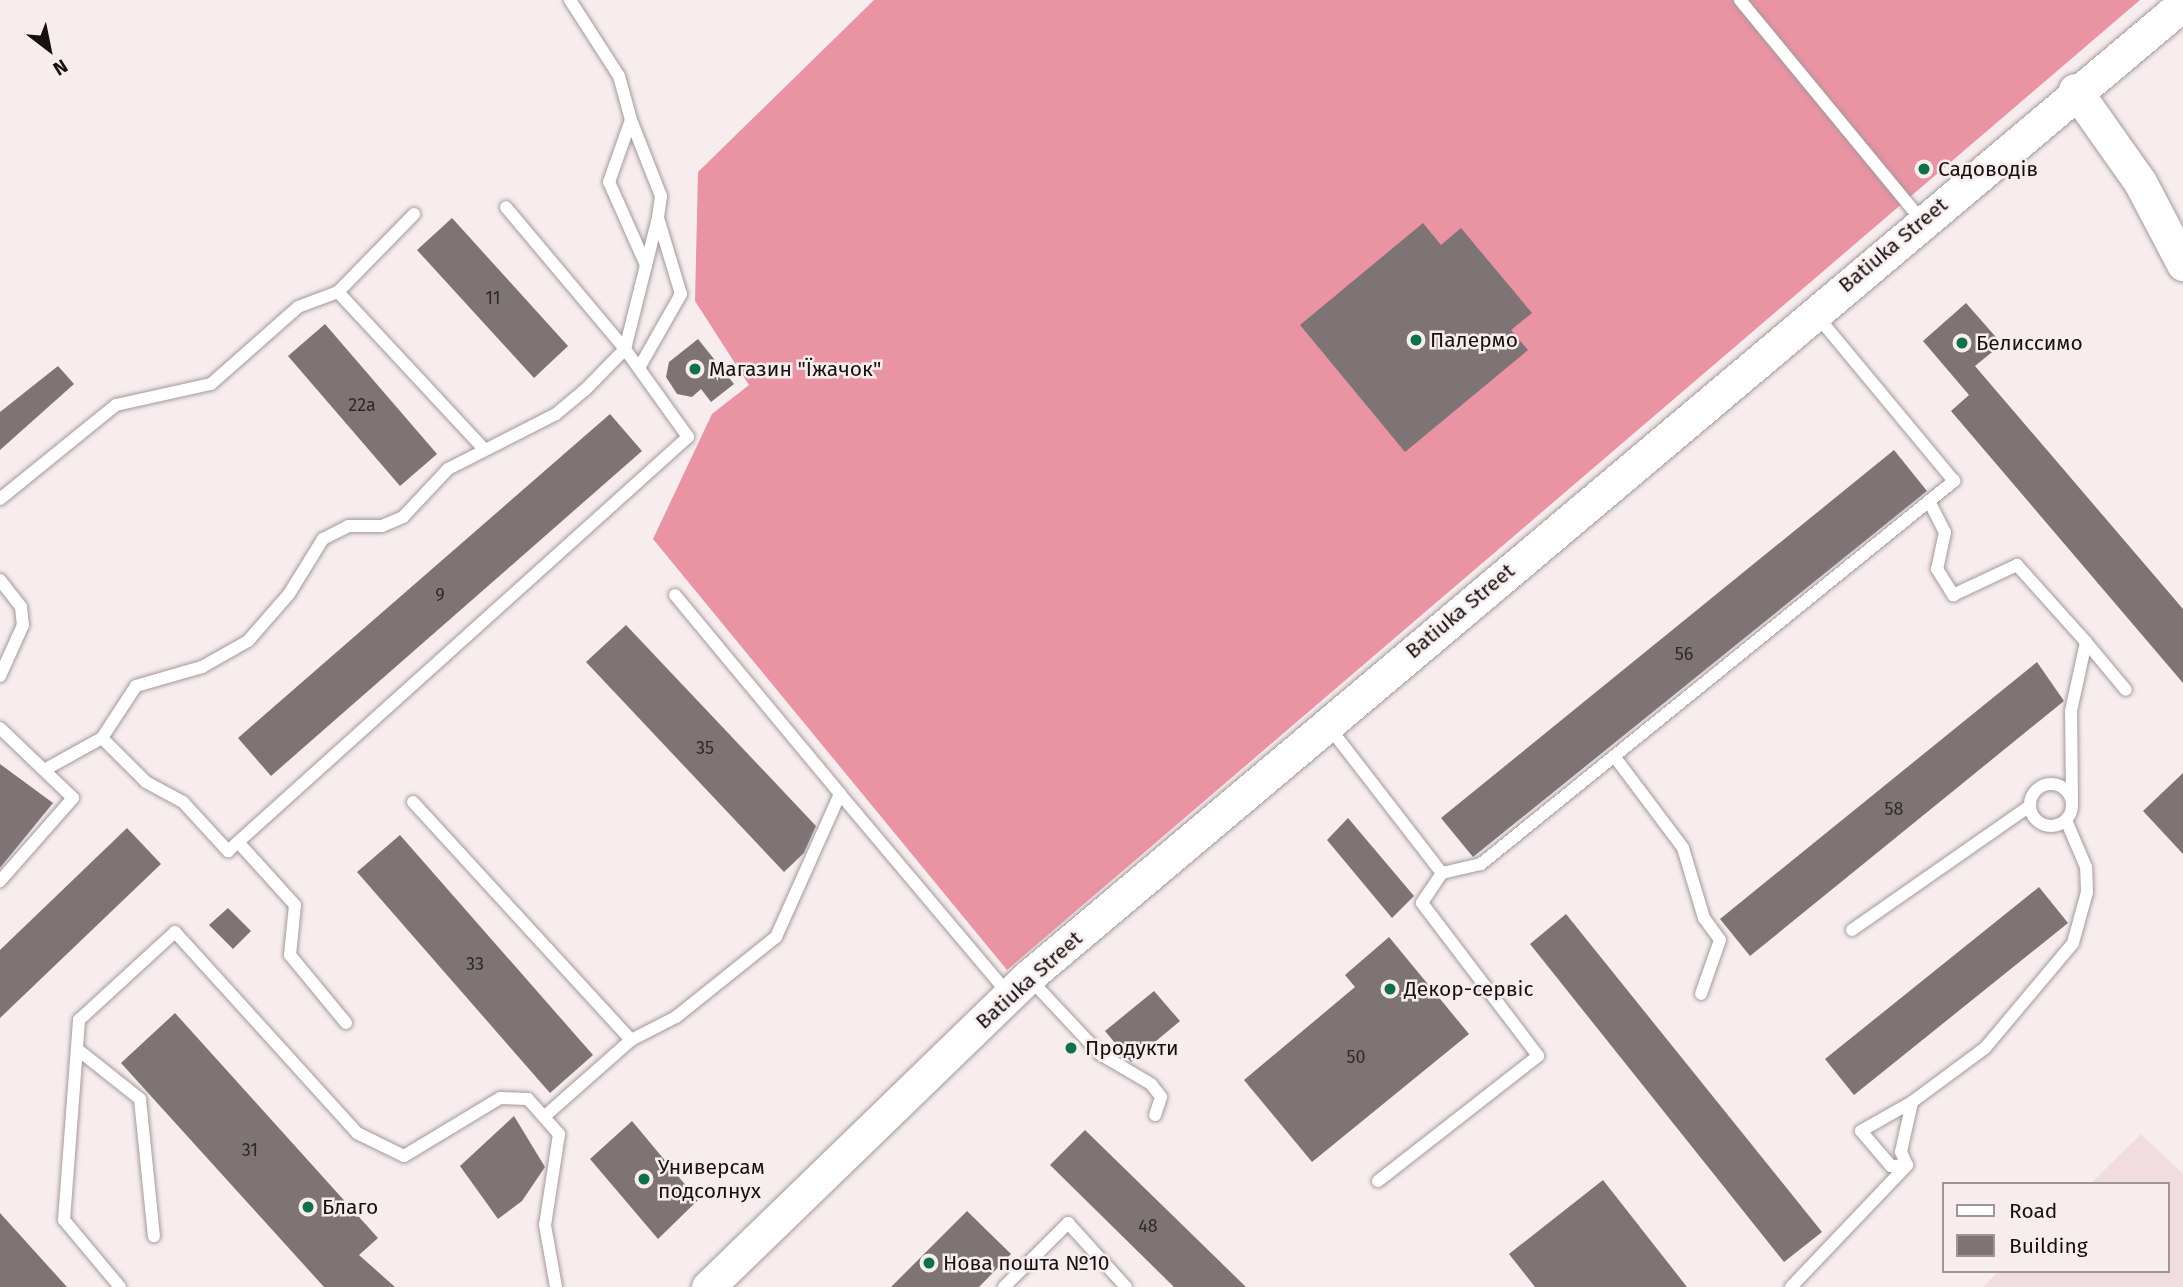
<!DOCTYPE html>
<html>
<head>
<meta charset="utf-8">
<style>
	body { margin:0 }
	#map { position:relative; width:2183px; height:1287px; overflow:hidden; background:#f8edee; font-family:"Fira Sans",sans-serif }
	div>[style] { position:absolute }
	.built>* { inset:0; background:#f1dde0 }
	.forest>* { inset:0; background:#ea93a2 }
	.building>* { inset:0; background:#7e7476 }
	.roads { filter:drop-shadow(0 0 2px #a3999b) drop-shadow(0 0 2px #a3999b) }
	.lane>* { height:12px; margin:-6px; padding:0 6px; transform-origin:6px; border-radius:6px; background:#fff }
	.lane>.ring { margin:-6px; padding:0; box-sizing:content-box; background:none; border:12px solid #fff; border-radius:50% }
	.secondary>* { height:33px; margin:-16.5px; padding:0 16.5px; transform-origin:16.5px; border-radius:16.5px; background:#fff }
	.dots>* { width:19px; height:19px; translate:-50% -50%; box-sizing:border-box; border:4px solid #f8edee; border-radius:50% }
	span { translate:-50% -50%; white-space:nowrap; text-align:center; line-height:1.15; -webkit-text-stroke:5px #f8edee; paint-order:stroke }
	.number-label { font-size:18px; color:#2f2a2a }
	.number-label span { -webkit-text-stroke-width:0 }
	.poi-label { font-size:21px; color:#151111 }
	.left { translate:0 -50%; text-align:left }
	.street-label { font-size:21px; color:#151111 }
	.legend { position:absolute; left:1942px; top:1182px; width:228px; height:91px; box-sizing:border-box; background:#f8edee; border:2px solid #9d9596; margin:0; padding:9px 12px; list-style:none; font-size:21px; color:#151111 }
	.legend li { display:flex; align-items:center; gap:14px; height:35px }
	.legend b { width:35px; border:2px solid #9d9596 }
	.north { position:absolute; left:14px; top:14px; width:70px; height:70px; -webkit-text-stroke:5px #f8edee; paint-order:stroke; rotate:148deg; font-size:19px; font-weight:700; line-height:28px; text-align:center; color:#151111 }
	.north::after { content:''; display:block; margin:auto; width:24px; height:32px; background:#151111; clip-path:polygon(50% 0,100% 100%,50% 72%,0 100%) }
</style>
</head>
<body>
<div id="map">
	<div class="built">
		<i style="clip-path:polygon(2141px 1134px,2183px 1174px,2183px 1287px,1983px 1287px,1999px 1271px,2167px 1271px,2167px 1184px,2090px 1184px)"></i>
	</div>
	<div class="forest">
		<i style="clip-path:polygon(874px 0,2140px 0,1007px 970px,653px 539px,712px 414px,749px 385px,695px 301px,698px 172px)"></i>
	</div>
	<div class="building">
		<i style="clip-path:polygon(452px 218px,568px 346px,534px 378px,417px 250px)"></i>
		<i style="clip-path:polygon(1423px 223px,1441px 245px,1461px 228px,1532px 313px,1511px 330px,1528px 350px,1405px 452px,1300px 325px)"></i>
		<i style="clip-path:polygon(1966px 303px,2002px 344px,1975px 366px,2183px 609px,2183px 683px,1951px 411px,1969px 395px,1923px 341px)"></i>
		<i style="clip-path:polygon(325px 324px,437px 454px,400px 486px,288px 356px)"></i>
		<i style="clip-path:polygon(698px 339px,734px 384px,711px 402px,701px 389px,692px 397px,677px 394px,666px 377px,669px 362px)"></i>
		<i style="clip-path:polygon(58px 366px,74px 384px,0 450px,0 412px)"></i>
		<i style="clip-path:polygon(610px 414px,642px 451px,271px 776px,238px 738px)"></i>
		<i style="clip-path:polygon(1894px 450px,1927px 491px,1473px 857px,1441px 818px)"></i>
		<i style="clip-path:polygon(626px 625px,816px 826px,804px 853px,784px 872px,586px 662px)"></i>
		<i style="clip-path:polygon(2037px 662px,2064px 701px,1750px 956px,1720px 919px)"></i>
		<i style="clip-path:polygon(0 764px,53px 803px,0 868px)"></i>
		<i style="clip-path:polygon(2183px 773px,2183px 854px,2143px 811px)"></i>
		<i style="clip-path:polygon(1348px 818px,1414px 896px,1392px 918px,1327px 840px)"></i>
		<i style="clip-path:polygon(127px 828px,161px 864px,0 1018px,0 950px)"></i>
		<i style="clip-path:polygon(400px 835px,593px 1055px,550px 1093px,357px 872px)"></i>
		<i style="clip-path:polygon(2039px 887px,2068px 923px,1854px 1095px,1825px 1059px)"></i>
		<i style="clip-path:polygon(228px 908px,251px 931px,233px 949px,209px 925px)"></i>
		<i style="clip-path:polygon(1566px 914px,1822px 1232px,1784px 1262px,1530px 944px)"></i>
		<i style="clip-path:polygon(1389px 937px,1469px 1034px,1312px 1162px,1244px 1080px,1355px 987px,1345px 975px)"></i>
		<i style="clip-path:polygon(1154px 991px,1180px 1021px,1131px 1062px,1105px 1031px)"></i>
		<i style="clip-path:polygon(175px 1013px,378px 1238px,359px 1255px,395px 1287px,324px 1287px,121px 1063px)"></i>
		<i style="clip-path:polygon(514px 1116px,545px 1167px,522px 1201px,498px 1219px,460px 1166px)"></i>
		<i style="clip-path:polygon(632px 1121px,698px 1200px,658px 1239px,590px 1159px)"></i>
		<i style="clip-path:polygon(1085px 1130px,1246px 1287px,1174px 1287px,1050px 1165px)"></i>
		<i style="clip-path:polygon(1603px 1180px,1687px 1287px,1535px 1287px,1509px 1254px)"></i>
		<i style="clip-path:polygon(967px 1211px,1011px 1254px,979px 1287px,891px 1287px)"></i>
		<i style="clip-path:polygon(0 1213px,67px 1287px,0 1287px)"></i>
	</div>
	<div class="roads">
		<div class="lane">
			<i style="left:570px;top:0;width:90px;rotate:57.2deg"></i>
			<i style="left:619px;top:76px;width:46px;rotate:74.7deg"></i>
			<i style="left:1740px;top:0;width:286px;rotate:50.5deg"></i>
			<i style="left:646px;top:265px;width:91px;rotate:-114deg"></i>
			<i style="left:609px;top:182px;width:66px;rotate:-70.5deg"></i>
			<i style="left:631px;top:120px;width:82px;rotate:68.5deg"></i>
			<i style="left:661px;top:196px;width:22px;rotate:98deg"></i>
			<i style="left:338px;top:292px;width:213px;rotate:47.1deg"></i>
			<i style="left:0;top:499px;width:149px;rotate:-39deg"></i>
			<i style="left:116px;top:405px;width:97px;rotate:-12.5deg"></i>
			<i style="left:211px;top:384px;width:116px;rotate:-41.5deg"></i>
			<i style="left:298px;top:307px;width:43px;rotate:-20.6deg"></i>
			<i style="left:338px;top:292px;width:109px;rotate:-45.7deg"></i>
			<i style="left:1929px;top:501px;width:35px;rotate:63deg"></i>
			<i style="left:1945px;top:532px;width:38px;rotate:102deg"></i>
			<i style="left:1937px;top:569px;width:31px;rotate:58deg"></i>
			<i style="left:1953px;top:595px;width:71px;rotate:-25.1deg"></i>
			<i style="left:2017px;top:565px;width:103px;rotate:48.1deg"></i>
			<i style="left:0;top:580px;width:34px;rotate:52deg"></i>
			<i style="left:21px;top:607px;width:18px;rotate:84deg"></i>
			<i style="left:23px;top:625px;width:56px;rotate:114.3deg"></i>
			<i style="left:675px;top:595px;width:259px;rotate:50.3deg"></i>
			<i style="left:1329px;top:727px;width:185px;rotate:52.3deg"></i>
			<i style="left:1442px;top:873px;width:36px;rotate:124deg"></i>
			<i style="left:1422px;top:903px;width:192px;rotate:52.8deg"></i>
			<i style="left:1538px;top:1056px;width:203px;rotate:142deg"></i>
			<i style="left:0;top:728px;width:101px;rotate:43.8deg"></i>
			<i style="left:73px;top:798px;width:111px;rotate:131.3deg"></i>
			<i style="left:102px;top:738px;width:62px;rotate:-56.8deg"></i>
			<i style="left:136px;top:686px;width:69px;rotate:-16.1deg"></i>
			<i style="left:202px;top:667px;width:53px;rotate:-29.5deg"></i>
			<i style="left:248px;top:641px;width:62px;rotate:-48.9deg"></i>
			<i style="left:289px;top:594px;width:65px;rotate:-58.3deg"></i>
			<i style="left:323px;top:539px;width:28px;rotate:-27deg"></i>
			<i style="left:348px;top:526px;width:34px"></i>
			<i style="left:382px;top:526px;width:23px;rotate:-23deg"></i>
			<i style="left:403px;top:517px;width:66px;rotate:-46.8deg"></i>
			<i style="left:448px;top:469px;width:121px;rotate:-27deg"></i>
			<i style="left:556px;top:414px;width:38px;rotate:-40deg"></i>
			<i style="left:585px;top:390px;width:57px;rotate:-45.7deg"></i>
			<i style="left:625px;top:349px;width:135px;rotate:-75.9deg"></i>
			<i style="left:658px;top:218px;width:79px;rotate:73.2deg"></i>
			<i style="left:681px;top:294px;width:85px;rotate:119.6deg"></i>
			<i style="left:1614px;top:756px;width:115px;rotate:53.1deg"></i>
			<i style="left:1683px;top:848px;width:73px;rotate:73.3deg"></i>
			<i style="left:1704px;top:918px;width:27px;rotate:54deg"></i>
			<i style="left:1720px;top:940px;width:57px;rotate:109.4deg"></i>
			<i style="left:46px;top:769px;width:64px;rotate:-29deg"></i>
			<i style="left:102px;top:738px;width:62px;rotate:45deg"></i>
			<i style="left:146px;top:782px;width:42px;rotate:28.4deg"></i>
			<i style="left:183px;top:802px;width:67px;rotate:47.4deg"></i>
			<i style="left:228px;top:851px;width:619px;rotate:-41.99deg"></i>
			<i style="left:688px;top:437px;width:108px;rotate:-125.6deg"></i>
			<i style="left:625px;top:349px;width:185px;rotate:-130deg"></i>
			<i class="ring" style="left:2030px;top:784px;width:30px;height:30px"></i>
			<i style="left:2072px;top:800px;width:89px;rotate:-90.6deg"></i>
			<i style="left:2071px;top:711px;width:71px;rotate:-77.7deg"></i>
			<i style="left:2086px;top:642px;width:62px;rotate:50.2deg"></i>
			<i style="left:413px;top:802px;width:323px;rotate:47.5deg"></i>
			<i style="left:631px;top:1040px;width:116px;rotate:138.5deg"></i>
			<i style="left:238px;top:842px;width:85px;rotate:47.9deg"></i>
			<i style="left:295px;top:905px;width:50px;rotate:95.7deg"></i>
			<i style="left:290px;top:955px;width:88px;rotate:50.5deg"></i>
			<i style="left:1442px;top:873px;width:40px;rotate:-13deg"></i>
			<i style="left:1481px;top:864px;width:609px;rotate:-39deg"></i>
			<i style="left:1954px;top:481px;width:216px;rotate:-129.7deg"></i>
			<i style="left:1852px;top:930px;width:217px;rotate:-34.9deg"></i>
			<i style="left:1028px;top:977px;width:105px;rotate:46.9deg"></i>
			<i style="left:1100px;top:1054px;width:59px;rotate:30.5deg"></i>
			<i style="left:1151px;top:1084px;width:16px;rotate:52deg"></i>
			<i style="left:1161px;top:1097px;width:19px;rotate:108deg"></i>
			<i style="left:631px;top:1040px;width:51px;rotate:-27.1deg"></i>
			<i style="left:676px;top:1017px;width:128px;rotate:-38.7deg"></i>
			<i style="left:776px;top:937px;width:157px;rotate:-65.9deg"></i>
			<i style="left:840px;top:794px;width:263px;rotate:49.9deg"></i>
			<i style="left:77px;top:1049px;width:80px;rotate:38.4deg"></i>
			<i style="left:140px;top:1099px;width:138px;rotate:84.2deg"></i>
			<i style="left:1912px;top:1102px;width:91px;rotate:-36.5deg"></i>
			<i style="left:1985px;top:1048px;width:137px;rotate:-50deg"></i>
			<i style="left:2073px;top:943px;width:53px;rotate:-74.6deg"></i>
			<i style="left:2087px;top:892px;width:25px;rotate:-92deg"></i>
			<i style="left:2086px;top:867px;width:51px;rotate:-113.1deg"></i>
			<i style="left:1912px;top:1102px;width:51px;rotate:102.4deg"></i>
			<i style="left:1901px;top:1152px;width:14px;rotate:65deg"></i>
			<i style="left:1907px;top:1165px;width:16px;rotate:176deg"></i>
			<i style="left:1891px;top:1166px;width:46px;rotate:-130.6deg"></i>
			<i style="left:1861px;top:1131px;width:59px;rotate:-29.6deg"></i>
			<i style="left:120px;top:1287px;width:87px;rotate:-129.9deg"></i>
			<i style="left:64px;top:1220px;width:201px;rotate:-85.7deg"></i>
			<i style="left:79px;top:1020px;width:130px;rotate:-42.5deg"></i>
			<i style="left:175px;top:932px;width:271px;rotate:47.8deg"></i>
			<i style="left:357px;top:1133px;width:52px;rotate:26.1deg"></i>
			<i style="left:404px;top:1156px;width:112px;rotate:-31.1deg"></i>
			<i style="left:500px;top:1098px;width:28px;rotate:2deg"></i>
			<i style="left:528px;top:1099px;width:47px;rotate:48.5deg"></i>
			<i style="left:559px;top:1134px;width:92px;rotate:98.7deg"></i>
			<i style="left:545px;top:1225px;width:63px;rotate:79.9deg"></i>
			<i style="left:1004px;top:1287px;width:91px;rotate:-45deg"></i>
			<i style="left:1068px;top:1223px;width:86px;rotate:47.8deg"></i>
			<i style="left:1791px;top:1287px;width:168px;rotate:-46.4deg"></i>
		</div>
		<div class="secondary">
			<i style="left:2075px;top:90px;width:113px;rotate:54.8deg"></i>
			<i style="left:2140px;top:182px;width:93px;rotate:62.3deg"></i>
			<i style="left:708px;top:1287px;width:446px;rotate:-44.1deg"></i>
			<i style="left:1028px;top:977px;width:1510px;rotate:-40.11deg"></i>
		</div>
	</div>
	<div class="dots">
		<i style="left:1924px;top:169px;background:#0e7147"></i>
		<i style="left:1416px;top:340px;background:#0e7147"></i>
		<i style="left:1962px;top:343px;background:#0e7147"></i>
		<i style="left:695px;top:369px;background:#0e7147"></i>
		<i style="left:1390px;top:989px;background:#0e7147"></i>
		<i style="left:1071px;top:1048px;background:#0e7147"></i>
		<i style="left:644px;top:1179px;background:#0e7147"></i>
		<i style="left:308px;top:1207px;background:#0e7147"></i>
		<i style="left:929px;top:1263px;background:#0e7147"></i>
	</div>
	<div class="number-label">
		<span style="left:493px;top:298px">11</span>
		<span style="left:362px;top:405px">22а</span>
		<span style="left:440px;top:595px">9</span>
		<span style="left:1684px;top:654px">56</span>
		<span style="left:705px;top:748px">35</span>
		<span style="left:1894px;top:809px">58</span>
		<span style="left:475px;top:964px">33</span>
		<span style="left:1356px;top:1057px">50</span>
		<span style="left:250px;top:1150px">31</span>
		<span style="left:1148px;top:1226px">48</span>
	</div>
	<div class="poi-label">
		<span class="left" style="left:1938px;top:169px">Садоводів</span>
		<span class="left" style="left:1430px;top:340px">Палермо</span>
		<span class="left" style="left:1976px;top:343px">Белиссимо</span>
		<span class="left" style="left:709px;top:369px">Магазин "Їжачок"</span>
		<span class="left" style="left:1404px;top:989px">Декор-сервіс</span>
		<span class="left" style="left:1085px;top:1048px">Продукти</span>
		<span class="left" style="left:658px;top:1179px">Универсам<br>подсолнух</span>
		<span class="left" style="left:322px;top:1207px">Благо</span>
		<span class="left" style="left:943px;top:1263px">Нова пошта №10</span>
	</div>
	<div class="street-label">
		<span style="left:1893px;top:245px;rotate:-40deg">Batiuka Street</span>
		<span style="left:1460px;top:611px;rotate:-40deg">Batiuka Street</span>
		<span style="left:1029px;top:980px;rotate:-42deg">Batiuka Street</span>
	</div>
	<ul class="legend">
	<li><b style="height:9px;background:#fff"></b>Road</li>
	<li><b style="height:19px;background:#7e7476"></b>Building</li>
	</ul>
	<div class="north">N</div>
</div>
</body>
</html>
